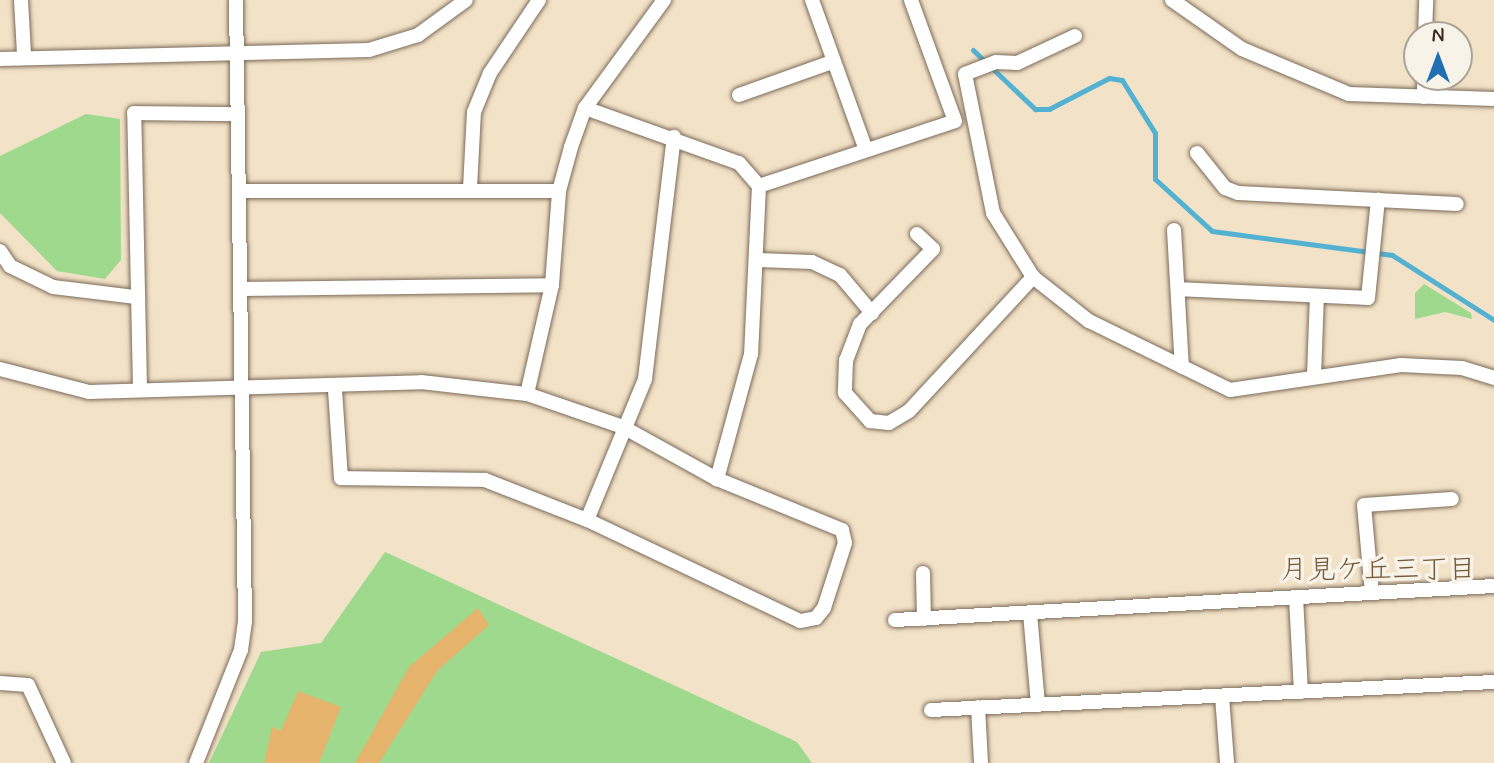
<!DOCTYPE html>
<html>
<head>
<meta charset="utf-8">
<style>
	body { margin:0 }
	#map { position:relative; width:1494px; height:763px; overflow:hidden; background:#f2e2c7; font-family:Mynerve,"Klee One",sans-serif }
	div>[style] { position:absolute }
	.green>* { inset:0; background:#9ed98d }
	.stream>* { height:5px; margin:-2.5px; padding:0 2.5px; transform-origin:2.5px; border-radius:2.5px; background:#53b1d2 }
	.building>* { inset:0; background:#e6b46d }
	.roads { filter:drop-shadow(0 0 2px #7b6a59) drop-shadow(0 0 2px #7b6a59) }
	.street>* { height:14px; margin:-7px; padding:0 7px; transform-origin:7px; border-radius:7px; background:#fff }
	span { translate:-50% -50%; white-space:nowrap; text-align:center; line-height:1.15; -webkit-text-stroke:7px #f7f3e8; paint-order:stroke }
	.neighbourhood-label { font-size:28px; color:#775a3a }
	.north { position:absolute; left:1403px; top:21px; width:70px; height:70px; box-sizing:border-box; background:#f7f3e8; border:2px solid #aca397; border-radius:50%; rotate:0deg; font-size:19px; font-weight:700; line-height:28px; text-align:center; color:#3b2a1e }
	.north::after { content:''; display:block; margin:auto; width:24px; height:32px; background:#1f6fb2; clip-path:polygon(50% 0,100% 100%,50% 72%,0 100%) }
</style>
</head>
<body>
<div id="map">
	<div class="green">
		<i style="clip-path:polygon(86px 114px,120px 119px,121px 260px,105px 279px,57px 271px,0 213px,0 156px)"></i>
		<i style="clip-path:polygon(1424px 284px,1471px 313px,1472px 319px,1445px 312px,1415px 319px,1415px 293px)"></i>
		<i style="clip-path:polygon(385px 552px,797px 742px,812px 763px,209px 763px,261px 652px,321px 643px)"></i>
	</div>
	<div class="stream">
		<i style="left:973px;top:50px;width:86px;rotate:43.6deg"></i>
		<i style="left:1035px;top:109px;width:14px"></i>
		<i style="left:1049px;top:109px;width:68px;rotate:-27.3deg"></i>
		<i style="left:1109px;top:78px;width:13px;rotate:9deg"></i>
		<i style="left:1122px;top:80px;width:62px;rotate:58.1deg"></i>
		<i style="left:1155px;top:133px;width:46px;rotate:90deg"></i>
		<i style="left:1155px;top:179px;width:77px;rotate:42.4deg"></i>
		<i style="left:1212px;top:231px;width:182px;rotate:7.6deg"></i>
		<i style="left:1392px;top:255px;width:121px;rotate:32.5deg"></i>
	</div>
	<div class="building">
		<i style="clip-path:polygon(478px 608px,489px 625px,437px 671px,379px 763px,355px 763px,409px 667px)"></i>
		<i style="clip-path:polygon(298px 691px,341px 707px,319px 763px,264px 763px,272px 727px,281px 731px)"></i>
	</div>
	<div class="roads">
		<div class="street">
			<i style="left:21px;top:0;width:54px;rotate:86.8deg"></i>
			<i style="left:812px;top:0;width:156px;rotate:70.2deg"></i>
			<i style="left:1172px;top:0;width:85px;rotate:35deg"></i>
			<i style="left:1242px;top:49px;width:116px;rotate:22.8deg"></i>
			<i style="left:1349px;top:94px;width:145px;rotate:2deg"></i>
			<i style="left:1425px;top:35px;width:35px;rotate:-88deg"></i>
			<i style="left:1075px;top:36px;width:64px;rotate:155deg"></i>
			<i style="left:1017px;top:63px;width:21px;rotate:-177deg"></i>
			<i style="left:996px;top:62px;width:33px;rotate:159deg"></i>
			<i style="left:965px;top:74px;width:142px;rotate:78.6deg"></i>
			<i style="left:993px;top:213px;width:75px;rotate:58deg"></i>
			<i style="left:1033px;top:277px;width:71px;rotate:38.2deg"></i>
			<i style="left:1089px;top:321px;width:157px;rotate:26.1deg"></i>
			<i style="left:1230px;top:390px;width:173px;rotate:-8.3deg"></i>
			<i style="left:1401px;top:365px;width:61px;rotate:2.8deg"></i>
			<i style="left:1462px;top:368px;width:34px;rotate:17deg"></i>
			<i style="left:0;top:59px;width:369px;rotate:-1.4deg"></i>
			<i style="left:369px;top:50px;width:51px;rotate:-17deg"></i>
			<i style="left:418px;top:35px;width:59px;rotate:-36.1deg"></i>
			<i style="left:739px;top:95px;width:99px;rotate:-19.5deg"></i>
			<i style="left:1424px;top:97px;width:20px;rotate:-90deg"></i>
			<i style="left:585px;top:108px;width:164px;rotate:19.7deg"></i>
			<i style="left:739px;top:163px;width:30px;rotate:49deg"></i>
			<i style="left:759px;top:186px;width:168px;rotate:92.7deg"></i>
			<i style="left:751px;top:354px;width:130px;rotate:105.2deg"></i>
			<i style="left:1197px;top:153px;width:45px;rotate:51.3deg"></i>
			<i style="left:1225px;top:188px;width:14px;rotate:21deg"></i>
			<i style="left:1238px;top:193px;width:219px;rotate:2.9deg"></i>
			<i style="left:759px;top:186px;width:206px;rotate:-18.3deg"></i>
			<i style="left:955px;top:121px;width:129px;rotate:-110deg"></i>
			<i style="left:470px;top:188px;width:76px;rotate:-87deg"></i>
			<i style="left:474px;top:112px;width:42px;rotate:-67.7deg"></i>
			<i style="left:490px;top:73px;width:88px;rotate:-56.1deg"></i>
			<i style="left:243px;top:191px;width:316px"></i>
			<i style="left:1174px;top:230px;width:137px;rotate:86.7deg"></i>
			<i style="left:917px;top:234px;width:22px;rotate:43deg"></i>
			<i style="left:933px;top:249px;width:105px;rotate:134.2deg"></i>
			<i style="left:860px;top:324px;width:39px;rotate:111deg"></i>
			<i style="left:846px;top:360px;width:33px;rotate:92deg"></i>
			<i style="left:845px;top:393px;width:38px;rotate:48deg"></i>
			<i style="left:870px;top:421px;width:19px;rotate:6deg"></i>
			<i style="left:889px;top:423px;width:23px;rotate:-31deg"></i>
			<i style="left:909px;top:411px;width:183px;rotate:-47.2deg"></i>
			<i style="left:0;top:251px;width:18px;rotate:56deg"></i>
			<i style="left:10px;top:266px;width:48px;rotate:26deg"></i>
			<i style="left:53px;top:287px;width:84px;rotate:6.9deg"></i>
			<i style="left:758px;top:260px;width:54px;rotate:2.1deg"></i>
			<i style="left:812px;top:262px;width:31px;rotate:25deg"></i>
			<i style="left:840px;top:275px;width:50px;rotate:49.9deg"></i>
			<i style="left:241px;top:289px;width:311px;rotate:-0.7deg"></i>
			<i style="left:1178px;top:289px;width:190px;rotate:2.7deg"></i>
			<i style="left:1368px;top:298px;width:99px;rotate:-84.2deg"></i>
			<i style="left:0;top:369px;width:92px;rotate:14.5deg"></i>
			<i style="left:89px;top:392px;width:332px;rotate:-1.7deg"></i>
			<i style="left:421px;top:382px;width:107px;rotate:6.5deg"></i>
			<i style="left:527px;top:394px;width:102px;rotate:19deg"></i>
			<i style="left:623px;top:427px;width:107px;rotate:29deg"></i>
			<i style="left:717px;top:479px;width:135px;rotate:22.2deg"></i>
			<i style="left:842px;top:530px;width:13px;rotate:77deg"></i>
			<i style="left:845px;top:543px;width:68px;rotate:107.9deg"></i>
			<i style="left:824px;top:608px;width:13px;rotate:129deg"></i>
			<i style="left:816px;top:618px;width:16px;rotate:169deg"></i>
			<i style="left:800px;top:621px;width:236px;rotate:-154.6deg"></i>
			<i style="left:587px;top:520px;width:110px;rotate:-158.6deg"></i>
			<i style="left:485px;top:480px;width:144px;rotate:-179.2deg"></i>
			<i style="left:341px;top:478px;width:89px;rotate:-93.9deg"></i>
			<i style="left:1314px;top:376px;width:80px;rotate:-87.9deg"></i>
			<i style="left:140px;top:388px;width:275px;rotate:-91.2deg"></i>
			<i style="left:134px;top:113px;width:104px;rotate:0.6deg"></i>
			<i style="left:527px;top:394px;width:112px;rotate:-77.1deg"></i>
			<i style="left:552px;top:285px;width:94px;rotate:-85.7deg"></i>
			<i style="left:559px;top:191px;width:46px;rotate:-74.7deg"></i>
			<i style="left:571px;top:147px;width:41px;rotate:-70.3deg"></i>
			<i style="left:585px;top:108px;width:134px;rotate:-53.8deg"></i>
			<i style="left:587px;top:520px;width:152px;rotate:-67.6deg"></i>
			<i style="left:645px;top:379px;width:244px;rotate:-83.2deg"></i>
			<i style="left:923px;top:573px;width:46px;rotate:88.8deg"></i>
			<i style="left:1372px;top:593px;width:88px;rotate:-95.2deg"></i>
			<i style="left:1364px;top:505px;width:88px;rotate:-3.9deg"></i>
			<i style="left:1296px;top:597px;width:95px;rotate:87deg"></i>
			<i style="left:1030px;top:613px;width:92px;rotate:85deg"></i>
			<i style="left:895px;top:620px;width:600px;rotate:-3.25deg"></i>
			<i style="left:0;top:683px;width:28px;rotate:4deg"></i>
			<i style="left:28px;top:685px;width:86px;rotate:65.2deg"></i>
			<i style="left:1222px;top:696px;width:67px;rotate:85.7deg"></i>
			<i style="left:978px;top:707px;width:56px;rotate:86.9deg"></i>
			<i style="left:931px;top:710px;width:564px;rotate:-2.85deg"></i>
			<i style="left:196px;top:763px;width:122px;rotate:-68.3deg"></i>
			<i style="left:241px;top:650px;width:29px;rotate:-82deg"></i>
			<i style="left:245px;top:621px;width:621px;rotate:-90.83deg"></i>
		</div>
	</div>
	<div class="neighbourhood-label">
		<span style="left:1378px;top:571px">月見ケ丘三丁目</span>
	</div>
	<div class="north">N</div>
</div>
</body>
</html>
